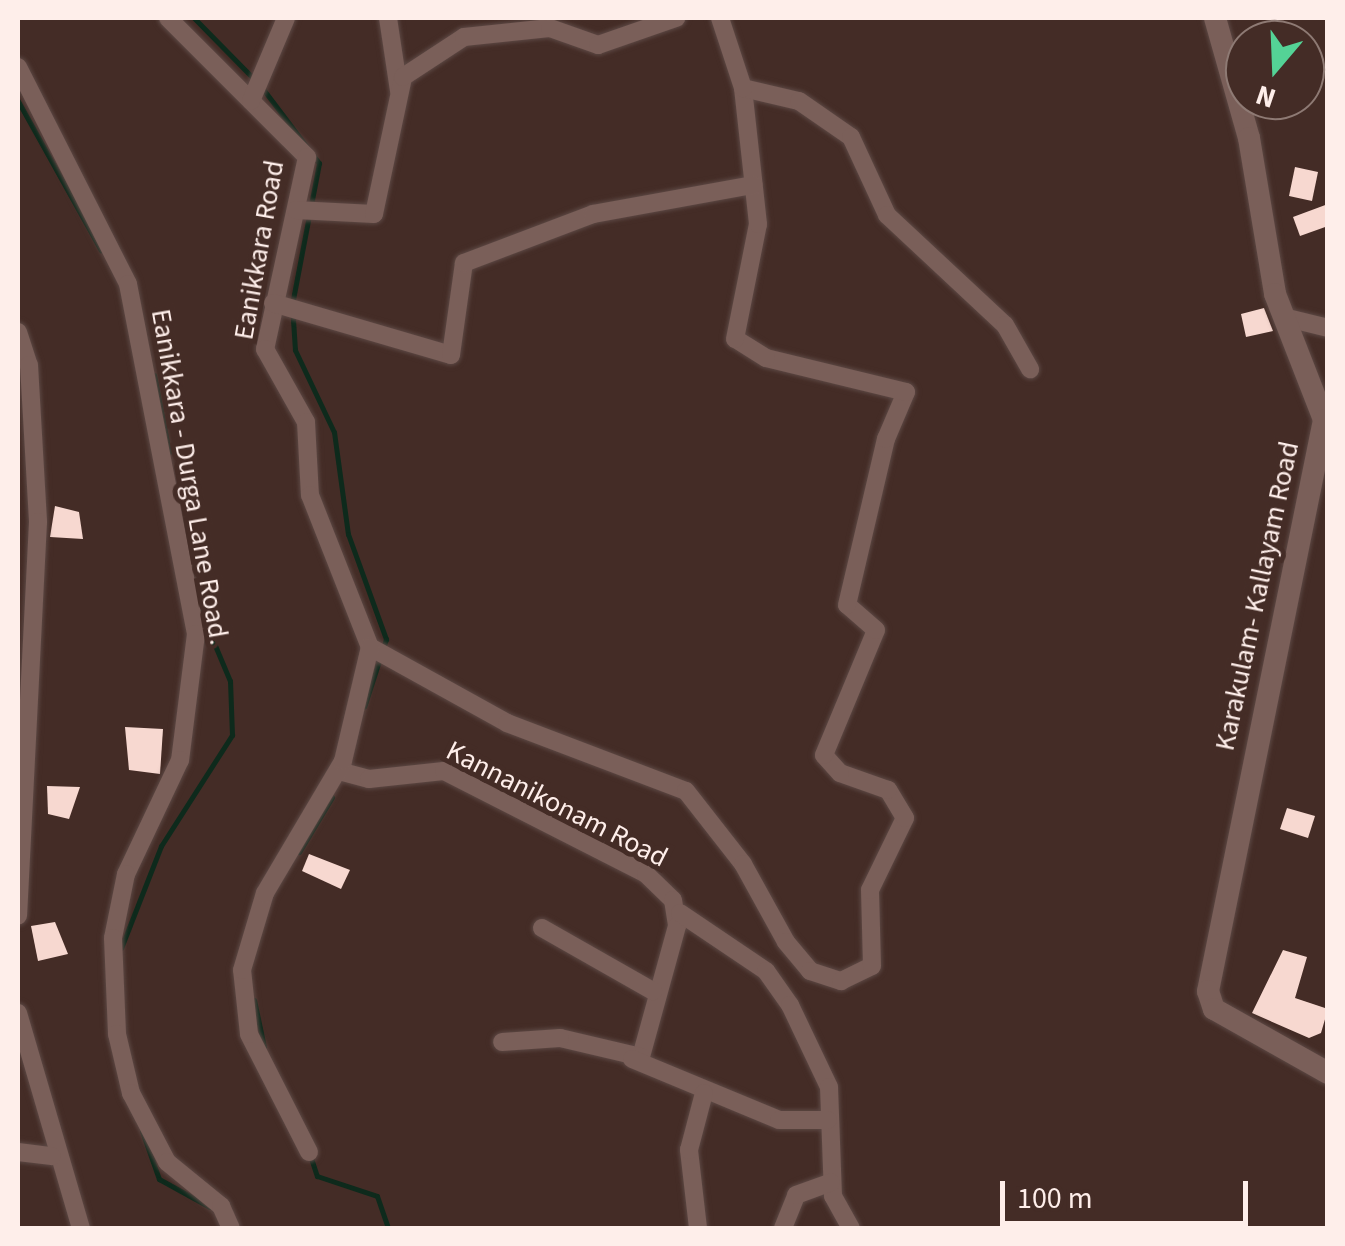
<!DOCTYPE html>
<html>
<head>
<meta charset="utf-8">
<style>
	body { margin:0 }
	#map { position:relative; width:1345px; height:1246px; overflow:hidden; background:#442c26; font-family:"Source Sans 3",sans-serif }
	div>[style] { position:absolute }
	.stream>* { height:5px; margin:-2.5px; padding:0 2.5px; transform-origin:2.5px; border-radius:2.5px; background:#0e2a1c }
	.building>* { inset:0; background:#f7d8d0 }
	.roads { filter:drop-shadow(0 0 2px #5c4844) drop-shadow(0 0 2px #5c4844) }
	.minor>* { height:18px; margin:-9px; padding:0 9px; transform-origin:9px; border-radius:9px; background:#7a5f59 }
	.tertiary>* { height:22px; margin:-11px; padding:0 11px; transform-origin:11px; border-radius:11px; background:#7a5f59 }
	span { translate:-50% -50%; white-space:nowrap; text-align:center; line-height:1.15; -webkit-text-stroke:10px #442c26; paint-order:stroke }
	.street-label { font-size:28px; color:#feeeea }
	.frame { position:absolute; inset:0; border:20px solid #feeeea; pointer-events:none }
	.north { position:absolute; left:1225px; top:20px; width:100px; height:100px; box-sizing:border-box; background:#442c26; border:2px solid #8e7a74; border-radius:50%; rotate:199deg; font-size:28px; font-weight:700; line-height:40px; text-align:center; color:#feeeea }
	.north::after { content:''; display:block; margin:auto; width:35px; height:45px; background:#54d396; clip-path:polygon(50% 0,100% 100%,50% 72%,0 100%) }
	.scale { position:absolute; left:1000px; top:1181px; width:248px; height:45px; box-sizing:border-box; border:5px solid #feeeea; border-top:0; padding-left:12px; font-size:30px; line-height:35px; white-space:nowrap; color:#feeeea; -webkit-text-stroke:8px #442c26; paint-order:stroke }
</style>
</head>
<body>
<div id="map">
	<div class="stream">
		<i style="left:194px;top:18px;width:88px;rotate:45.5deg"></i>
		<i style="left:263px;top:89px;width:93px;rotate:52.9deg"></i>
		<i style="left:319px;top:163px;width:144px;rotate:100.8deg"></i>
		<i style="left:292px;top:304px;width:46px;rotate:86.3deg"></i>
		<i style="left:295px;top:350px;width:91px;rotate:64.6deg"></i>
		<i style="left:334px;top:432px;width:103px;rotate:82.2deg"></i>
		<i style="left:348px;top:534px;width:112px;rotate:70.1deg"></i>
		<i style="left:386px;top:639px;width:71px;rotate:107.9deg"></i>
		<i style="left:18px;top:101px;width:171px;rotate:60.9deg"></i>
		<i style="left:154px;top:375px;width:79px;rotate:79.1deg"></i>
		<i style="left:299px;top:852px;width:64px;rotate:-59deg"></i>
		<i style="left:121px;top:948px;width:110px;rotate:-68.6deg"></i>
		<i style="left:161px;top:846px;width:132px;rotate:-57.4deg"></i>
		<i style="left:232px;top:735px;width:54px;rotate:-92.1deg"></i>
		<i style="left:230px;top:681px;width:82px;rotate:-112.8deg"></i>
		<i style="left:254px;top:1000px;width:48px;rotate:78deg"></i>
		<i style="left:142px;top:1131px;width:51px;rotate:70.5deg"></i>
		<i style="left:159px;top:1179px;width:58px;rotate:28.8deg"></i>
		<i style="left:311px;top:1158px;width:19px;rotate:72deg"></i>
		<i style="left:317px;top:1176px;width:63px;rotate:18.4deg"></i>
		<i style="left:377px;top:1196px;width:34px;rotate:71deg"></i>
	</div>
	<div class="building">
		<i style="clip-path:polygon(1295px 167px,1318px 172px,1312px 201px,1289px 196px)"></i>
		<i style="clip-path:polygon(1328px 204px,1328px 226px,1300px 236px,1293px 217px)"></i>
		<i style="clip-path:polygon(1264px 308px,1273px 331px,1246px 337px,1241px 314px)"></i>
		<i style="clip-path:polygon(55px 506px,79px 512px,83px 539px,50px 537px)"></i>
		<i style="clip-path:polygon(125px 727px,163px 729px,160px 774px,129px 770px)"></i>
		<i style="clip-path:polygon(47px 786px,80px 787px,69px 819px,48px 814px)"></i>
		<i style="clip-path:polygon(1287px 808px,1315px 816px,1308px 838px,1280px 829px)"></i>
		<i style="clip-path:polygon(309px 854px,350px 870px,341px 889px,302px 871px)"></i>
		<i style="clip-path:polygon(55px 922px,68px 954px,38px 961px,31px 926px)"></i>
		<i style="clip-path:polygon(1283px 950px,1307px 957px,1295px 998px,1328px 1009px,1321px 1033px,1309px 1038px,1252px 1013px)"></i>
	</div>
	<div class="roads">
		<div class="minor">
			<i style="left:168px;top:18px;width:197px;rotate:45deg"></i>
			<i style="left:307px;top:157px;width:197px;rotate:102.3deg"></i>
			<i style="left:265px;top:349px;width:84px;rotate:60.7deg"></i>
			<i style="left:306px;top:422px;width:73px;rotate:86.9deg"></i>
			<i style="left:310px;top:495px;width:163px;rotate:68.5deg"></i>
			<i style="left:370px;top:647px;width:157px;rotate:29deg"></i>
			<i style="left:507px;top:723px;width:191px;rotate:20.8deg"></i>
			<i style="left:686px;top:791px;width:93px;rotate:52deg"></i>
			<i style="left:743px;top:864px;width:89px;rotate:61.1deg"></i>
			<i style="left:786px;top:942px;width:38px;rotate:50deg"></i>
			<i style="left:810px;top:971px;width:33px;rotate:18deg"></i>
			<i style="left:841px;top:981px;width:34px;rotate:-26deg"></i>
			<i style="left:872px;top:966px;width:76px;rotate:-91.5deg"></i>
			<i style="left:870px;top:890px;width:80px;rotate:-64.1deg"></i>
			<i style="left:905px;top:818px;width:33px;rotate:-121deg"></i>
			<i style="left:888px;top:790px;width:51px;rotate:-160.5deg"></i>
			<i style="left:840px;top:773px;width:24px;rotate:-132deg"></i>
			<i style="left:824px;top:755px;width:135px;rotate:-67.4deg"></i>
			<i style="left:876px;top:630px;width:38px;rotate:-139deg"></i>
			<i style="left:847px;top:605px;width:171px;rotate:-76.8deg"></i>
			<i style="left:886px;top:439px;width:51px;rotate:-66.9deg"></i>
			<i style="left:906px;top:392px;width:144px;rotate:-166.3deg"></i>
			<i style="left:766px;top:358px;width:36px;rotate:-148deg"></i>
			<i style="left:735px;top:339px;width:117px;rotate:-78.7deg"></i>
			<i style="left:758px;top:224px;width:137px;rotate:-96.3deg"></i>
			<i style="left:743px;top:88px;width:57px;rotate:13.1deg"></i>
			<i style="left:799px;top:101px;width:63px;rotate:34.7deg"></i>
			<i style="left:851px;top:137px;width:86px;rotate:65.2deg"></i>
			<i style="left:887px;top:215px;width:161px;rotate:43deg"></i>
			<i style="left:1005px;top:325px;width:51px;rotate:60.4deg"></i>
			<i style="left:388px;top:18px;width:74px;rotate:81.4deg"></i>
			<i style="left:720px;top:18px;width:74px;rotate:71.8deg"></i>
			<i style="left:18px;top:67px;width:243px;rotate:63.1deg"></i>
			<i style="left:128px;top:284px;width:357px;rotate:79deg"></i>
			<i style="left:196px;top:634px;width:127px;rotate:97.2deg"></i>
			<i style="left:180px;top:760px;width:126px;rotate:115.3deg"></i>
			<i style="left:126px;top:874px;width:65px;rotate:101.5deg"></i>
			<i style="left:113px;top:938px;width:96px;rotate:87.6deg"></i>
			<i style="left:117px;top:1034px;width:61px;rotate:76.7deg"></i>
			<i style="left:131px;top:1093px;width:78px;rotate:62.4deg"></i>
			<i style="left:167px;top:1162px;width:70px;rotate:39.2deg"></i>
			<i style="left:221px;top:1206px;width:24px;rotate:66deg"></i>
			<i style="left:251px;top:101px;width:90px;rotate:-67.1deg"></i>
			<i style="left:296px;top:210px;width:78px;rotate:2.9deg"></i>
			<i style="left:374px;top:214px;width:140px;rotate:-78deg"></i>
			<i style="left:403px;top:77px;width:73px;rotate:-33.3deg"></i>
			<i style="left:464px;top:37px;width:86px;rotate:-6deg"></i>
			<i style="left:550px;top:28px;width:51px;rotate:19.5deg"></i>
			<i style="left:598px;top:45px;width:83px;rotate:-19.1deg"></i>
			<i style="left:273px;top:303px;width:185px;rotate:16.3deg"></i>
			<i style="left:451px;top:355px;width:93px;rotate:-82deg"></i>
			<i style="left:464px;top:263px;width:138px;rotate:-20.8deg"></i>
			<i style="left:593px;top:214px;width:163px;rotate:-10.3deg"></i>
			<i style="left:1287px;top:318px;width:42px;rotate:13.7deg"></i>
			<i style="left:18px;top:332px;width:35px;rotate:72deg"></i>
			<i style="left:29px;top:365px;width:157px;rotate:86.7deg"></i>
			<i style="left:38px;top:522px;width:394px;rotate:92.9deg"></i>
			<i style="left:339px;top:771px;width:31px;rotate:15deg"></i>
			<i style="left:369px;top:779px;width:75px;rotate:-6.1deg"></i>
			<i style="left:444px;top:771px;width:227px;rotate:27deg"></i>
			<i style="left:646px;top:874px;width:37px;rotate:44deg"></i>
			<i style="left:673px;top:900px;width:26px;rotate:81deg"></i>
			<i style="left:677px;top:926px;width:136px;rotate:105.4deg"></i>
			<i style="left:641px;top:1057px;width:83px;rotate:-166.8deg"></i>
			<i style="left:560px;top:1038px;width:58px;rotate:176.1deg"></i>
			<i style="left:680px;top:913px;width:104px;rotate:34deg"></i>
			<i style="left:766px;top:971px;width:42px;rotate:54.8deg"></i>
			<i style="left:790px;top:1005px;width:91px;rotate:64.6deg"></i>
			<i style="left:829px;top:1087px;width:109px;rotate:87.9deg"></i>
			<i style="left:833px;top:1196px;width:37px;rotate:61deg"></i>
			<i style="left:542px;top:928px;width:128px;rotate:29.6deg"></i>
			<i style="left:18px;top:1013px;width:224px;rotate:73.7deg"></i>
			<i style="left:632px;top:1059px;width:159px;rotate:22.5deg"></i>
			<i style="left:779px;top:1120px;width:49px"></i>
			<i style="left:18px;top:1152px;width:34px;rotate:7deg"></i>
			<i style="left:309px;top:1152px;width:132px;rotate:-117deg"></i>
			<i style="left:249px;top:1034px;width:64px;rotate:-96.2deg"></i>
			<i style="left:242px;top:970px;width:80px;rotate:-73.4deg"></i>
			<i style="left:265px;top:893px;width:153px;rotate:-59.4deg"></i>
			<i style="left:343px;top:761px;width:117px;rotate:-76.7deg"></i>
			<i style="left:698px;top:1228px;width:79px;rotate:-96.6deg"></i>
			<i style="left:689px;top:1150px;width:59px;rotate:-75.3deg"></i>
			<i style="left:783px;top:1228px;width:35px;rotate:-68deg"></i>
			<i style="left:796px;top:1195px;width:37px;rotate:-20deg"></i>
		</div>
		<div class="tertiary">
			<i style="left:1215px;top:18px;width:125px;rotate:74.2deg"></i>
			<i style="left:1249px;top:138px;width:158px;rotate:80.5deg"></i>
			<i style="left:1275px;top:294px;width:135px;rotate:68.7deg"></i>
			<i style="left:1324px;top:420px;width:583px;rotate:101.48deg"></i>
			<i style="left:1208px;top:991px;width:19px;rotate:72deg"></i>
			<i style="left:1214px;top:1009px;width:131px;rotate:29.3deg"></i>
		</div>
	</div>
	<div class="street-label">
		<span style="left:259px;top:250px;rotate:-80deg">Eanikkara Road</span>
		<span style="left:190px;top:477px;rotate:80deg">Eanikkara - Durga Lane Road.</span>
		<span style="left:1257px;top:596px;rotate:-78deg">Karakulam- Kallayam Road</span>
		<span style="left:557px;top:804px;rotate:27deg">Kannanikonam Road</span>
	</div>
	<div class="frame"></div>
	<div class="north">N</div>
	<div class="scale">100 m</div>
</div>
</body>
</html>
